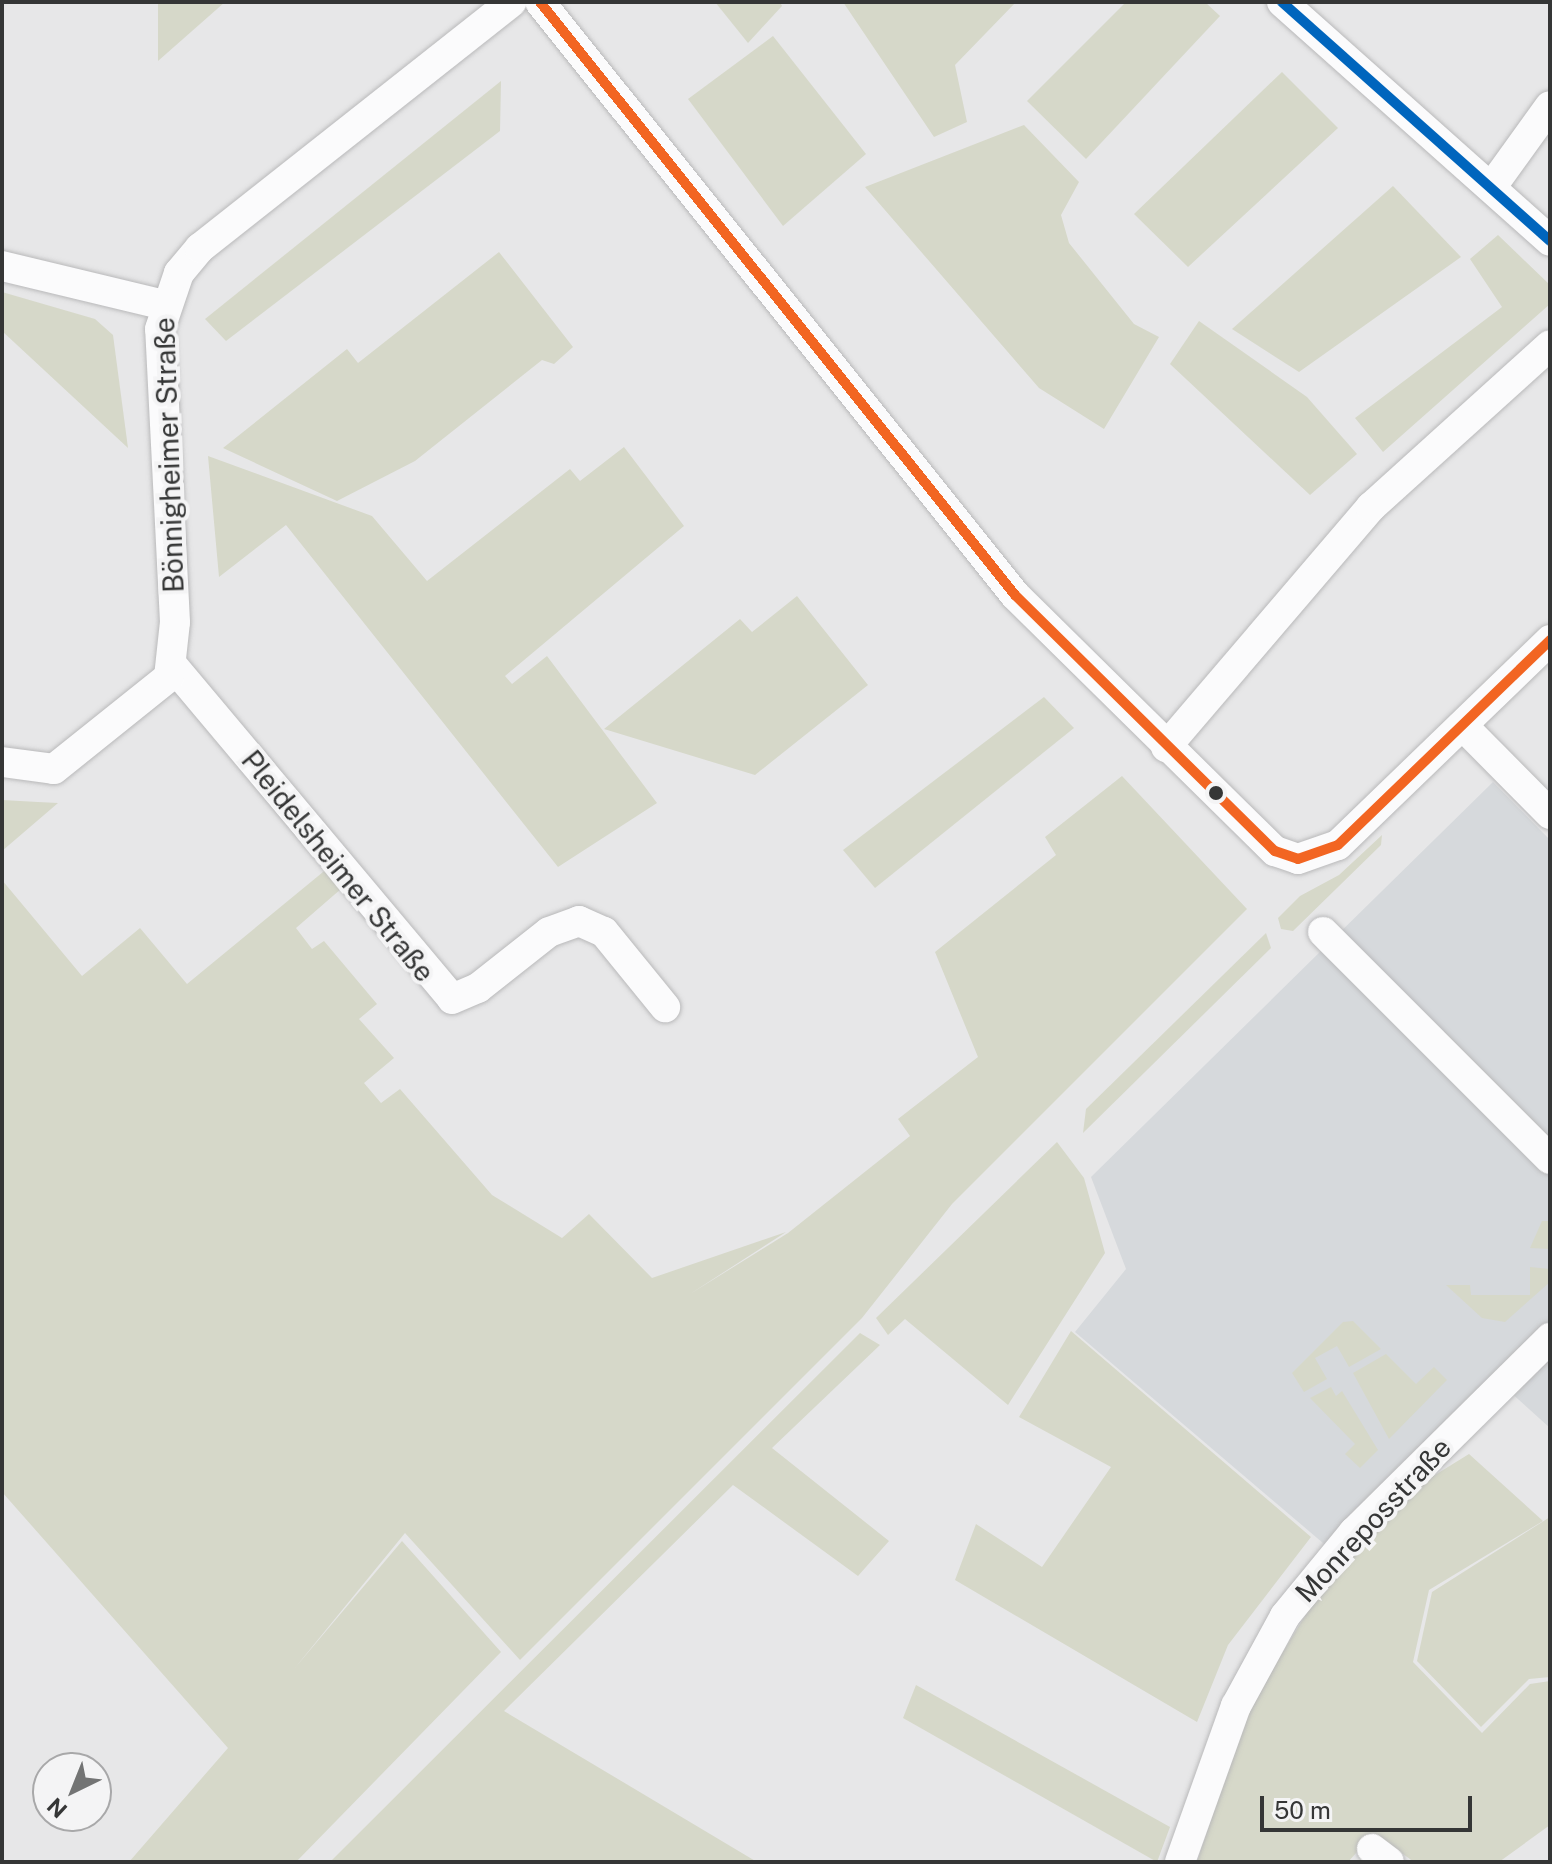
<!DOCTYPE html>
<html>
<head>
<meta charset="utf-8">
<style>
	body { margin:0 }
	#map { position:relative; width:1552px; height:1864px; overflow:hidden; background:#e7e7e8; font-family:"Public Sans",sans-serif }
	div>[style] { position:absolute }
	.built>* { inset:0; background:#d6d9dc }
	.green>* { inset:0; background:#d6d8c9 }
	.roads { filter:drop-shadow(0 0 2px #b9b9ba) drop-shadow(0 0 2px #b9b9ba) }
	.street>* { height:30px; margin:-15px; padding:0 15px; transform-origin:15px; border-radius:15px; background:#fbfbfc }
	.bus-1>* { height:10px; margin:-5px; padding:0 5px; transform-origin:5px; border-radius:5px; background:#f26522 }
	.bus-2>* { height:10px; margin:-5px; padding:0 5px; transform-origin:5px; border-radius:5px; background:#0065bd }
	.dots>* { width:22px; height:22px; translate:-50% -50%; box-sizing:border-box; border:4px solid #f4f4f5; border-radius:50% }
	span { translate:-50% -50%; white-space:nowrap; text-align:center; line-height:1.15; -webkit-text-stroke:8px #f4f4f5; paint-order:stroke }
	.street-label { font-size:28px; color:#353636 }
	.frame { position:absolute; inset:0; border:4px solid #353636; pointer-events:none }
	.north { position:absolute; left:32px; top:1752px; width:80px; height:80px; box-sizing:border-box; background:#f4f4f5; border:2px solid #a8a8a9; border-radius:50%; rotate:223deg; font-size:22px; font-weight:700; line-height:32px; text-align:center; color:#353636 }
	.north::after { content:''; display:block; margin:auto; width:28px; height:36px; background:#737474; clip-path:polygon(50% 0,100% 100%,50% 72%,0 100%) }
	.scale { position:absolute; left:1260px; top:1796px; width:212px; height:36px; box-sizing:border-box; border:4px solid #353636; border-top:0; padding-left:10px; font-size:24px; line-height:28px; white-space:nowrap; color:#353636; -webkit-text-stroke:6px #f4f4f5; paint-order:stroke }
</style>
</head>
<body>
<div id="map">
	<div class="built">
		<i style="clip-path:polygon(1493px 782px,1550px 840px,1550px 1428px,1499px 1382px,1330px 1549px,1075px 1332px,1126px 1269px,1091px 1177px)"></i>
	</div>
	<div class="green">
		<i style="clip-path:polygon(158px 2px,225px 2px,158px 61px)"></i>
		<i style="clip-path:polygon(715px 2px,780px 2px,782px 6px,748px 43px)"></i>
		<i style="clip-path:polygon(843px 2px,1016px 2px,955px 65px,967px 122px,934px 137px)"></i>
		<i style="clip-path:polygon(1126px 2px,1205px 2px,1220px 16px,1086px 159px,1027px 101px)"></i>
		<i style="clip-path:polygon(773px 36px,866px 154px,783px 226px,688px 99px)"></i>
		<i style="clip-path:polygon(1282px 72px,1338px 128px,1188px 267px,1134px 214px)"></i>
		<i style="clip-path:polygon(501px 81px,500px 131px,226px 341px,205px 319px)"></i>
		<i style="clip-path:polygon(1024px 125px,1079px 182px,1061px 215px,1069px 243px,1134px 324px,1159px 337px,1104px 429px,1039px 388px,865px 187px)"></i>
		<i style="clip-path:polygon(1393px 186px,1461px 257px,1299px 372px,1232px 329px)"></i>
		<i style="clip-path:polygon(1498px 235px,1550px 285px,1550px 304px,1383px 452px,1355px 418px,1502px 307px,1470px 259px)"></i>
		<i style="clip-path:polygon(499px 252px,573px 347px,554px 364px,542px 360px,415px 461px,337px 501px,223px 448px,347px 349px,358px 363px)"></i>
		<i style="clip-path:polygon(2px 292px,95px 319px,113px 335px,128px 448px,2px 331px)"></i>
		<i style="clip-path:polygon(1199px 321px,1307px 397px,1357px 454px,1310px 495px,1170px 364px)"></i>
		<i style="clip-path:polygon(624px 447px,684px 526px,505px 676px,512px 684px,547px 656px,657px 803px,558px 867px,286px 525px,219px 577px,208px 456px,372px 516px,427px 581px,570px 469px,580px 481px)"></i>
		<i style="clip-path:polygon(797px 596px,868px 685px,755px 775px,604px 729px,740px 619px,752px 632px)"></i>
		<i style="clip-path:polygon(1044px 697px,1074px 728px,875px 888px,843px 850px)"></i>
		<i style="clip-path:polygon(1122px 776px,1247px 909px,952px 1204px,862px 1318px,520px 1660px,405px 1533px,294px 1669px,402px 1541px,501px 1652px,296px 1862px,129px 1862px,228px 1748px,2px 1492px,2px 880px,82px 976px,140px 928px,187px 984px,334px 863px,349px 882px,296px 928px,312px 949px,324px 941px,377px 1004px,359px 1019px,394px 1058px,364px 1083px,381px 1103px,400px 1089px,492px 1195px,562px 1238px,589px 1214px,652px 1278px,786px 1232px,690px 1294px,788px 1233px,910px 1136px,898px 1119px,978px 1057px,935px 952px,1056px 855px,1045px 837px)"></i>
		<i style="clip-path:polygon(2px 800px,38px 802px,58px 803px,2px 851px)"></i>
		<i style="clip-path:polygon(1382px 835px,1381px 845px,1293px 931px,1281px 929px,1278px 918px,1300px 896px,1339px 875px)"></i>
		<i style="clip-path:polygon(1266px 933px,1271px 948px,1083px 1133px,1086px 1109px)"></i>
		<i style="clip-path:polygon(1057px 1142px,1084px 1178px,1105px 1253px,1008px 1405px,905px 1319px,888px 1335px,876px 1318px)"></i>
		<i style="clip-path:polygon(1542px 1221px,1550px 1221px,1550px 1249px,1530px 1248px)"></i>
		<i style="clip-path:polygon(1530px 1267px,1550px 1269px,1550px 1282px,1505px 1322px,1482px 1318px,1446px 1285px,1470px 1285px,1471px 1295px,1530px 1295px)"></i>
		<i style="clip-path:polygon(1353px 1321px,1381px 1349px,1349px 1367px,1337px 1346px,1315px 1358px,1327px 1379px,1304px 1392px,1292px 1373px,1343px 1322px)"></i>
		<i style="clip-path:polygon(1071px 1331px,1311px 1537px,1228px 1645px,1197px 1722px,955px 1580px,976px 1524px,1042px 1567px,1111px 1467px,1019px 1417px)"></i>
		<i style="clip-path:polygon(860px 1333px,880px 1345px,772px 1448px,889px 1541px,858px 1576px,733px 1485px,504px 1711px,757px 1862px,330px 1862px)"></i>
		<i style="clip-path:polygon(1386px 1354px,1416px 1384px,1434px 1367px,1447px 1380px,1389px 1439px,1353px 1373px)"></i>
		<i style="clip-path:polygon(1331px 1387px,1336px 1396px,1342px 1391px,1378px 1450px,1360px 1468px,1345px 1454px,1355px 1444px,1310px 1398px)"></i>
		<i style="clip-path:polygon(1469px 1454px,1543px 1521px,1429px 1590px,1413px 1662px,1482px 1733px,1530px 1684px,1550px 1681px,1550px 1825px,1499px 1862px,1414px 1862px,1374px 1833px,1348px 1862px,1197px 1862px,1247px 1711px,1322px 1588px,1401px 1496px)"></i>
		<i style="clip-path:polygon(1550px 1517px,1550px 1677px,1529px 1679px,1481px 1727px,1417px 1661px,1432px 1592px)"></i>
		<i style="clip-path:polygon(916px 1685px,1170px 1827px,1157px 1862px,903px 1718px)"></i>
	</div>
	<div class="roads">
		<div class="street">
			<i style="left:540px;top:2px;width:760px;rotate:51.3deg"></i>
			<i style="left:1015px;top:595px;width:365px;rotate:44.6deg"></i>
			<i style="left:1275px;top:851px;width:24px;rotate:19deg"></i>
			<i style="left:1298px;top:859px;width:42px;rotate:-19.3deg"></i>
			<i style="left:1338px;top:845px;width:295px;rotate:-44deg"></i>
			<i style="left:1282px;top:2px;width:359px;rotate:41.7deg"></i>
			<i style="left:1493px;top:185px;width:97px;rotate:-54.2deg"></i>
			<i style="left:2px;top:266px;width:167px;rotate:13.5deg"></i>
			<i style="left:173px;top:666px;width:434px;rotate:50deg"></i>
			<i style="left:452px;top:999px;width:28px;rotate:-23deg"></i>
			<i style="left:478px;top:988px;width:90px;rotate:-38.3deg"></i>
			<i style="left:549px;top:932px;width:32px;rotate:-20deg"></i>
			<i style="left:579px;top:921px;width:27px;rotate:24deg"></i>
			<i style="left:604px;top:932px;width:97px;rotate:50.9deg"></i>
			<i style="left:1465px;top:728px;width:121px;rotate:45.3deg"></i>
			<i style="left:1166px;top:747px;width:316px;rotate:-49.5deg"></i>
			<i style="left:1371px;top:507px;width:241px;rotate:-42.1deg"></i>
			<i style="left:2px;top:762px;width:52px;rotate:7.7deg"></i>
			<i style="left:54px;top:769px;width:147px;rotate:-38.7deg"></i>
			<i style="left:169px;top:677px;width:55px;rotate:-83.8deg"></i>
			<i style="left:175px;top:622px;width:293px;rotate:-92.9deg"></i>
			<i style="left:160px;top:329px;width:59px;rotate:-71.3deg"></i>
			<i style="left:179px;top:273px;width:33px;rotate:-50deg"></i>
			<i style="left:200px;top:248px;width:397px;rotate:-38.3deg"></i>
			<i style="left:1323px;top:932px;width:321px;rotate:45deg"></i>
			<i style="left:1372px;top:1849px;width:21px;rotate:37deg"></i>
			<i style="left:1180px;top:1862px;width:166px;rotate:-70.3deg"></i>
			<i style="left:1236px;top:1706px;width:102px;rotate:-61.4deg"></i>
			<i style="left:1285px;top:1616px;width:109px;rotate:-50.6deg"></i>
			<i style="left:1354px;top:1532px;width:276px;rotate:-44.7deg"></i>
		</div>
	</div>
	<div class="bus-1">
		<i style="left:540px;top:2px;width:760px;rotate:51.3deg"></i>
		<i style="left:1015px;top:595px;width:365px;rotate:44.6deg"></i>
		<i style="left:1275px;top:851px;width:24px;rotate:19deg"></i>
		<i style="left:1298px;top:859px;width:42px;rotate:-19.3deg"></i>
		<i style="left:1338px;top:845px;width:295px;rotate:-44deg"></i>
	</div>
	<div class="bus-2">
		<i style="left:1282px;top:2px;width:359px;rotate:41.7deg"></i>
	</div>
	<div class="dots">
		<i style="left:1216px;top:793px;background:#353636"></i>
	</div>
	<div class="street-label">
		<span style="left:169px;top:455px;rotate:-92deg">Bönnigheimer Straße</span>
		<span style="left:338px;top:866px;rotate:51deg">Pleidelsheimer Straße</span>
		<span style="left:1373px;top:1520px;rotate:-47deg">Monreposstraße</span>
	</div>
	<div class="frame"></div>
	<div class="north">N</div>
	<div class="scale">50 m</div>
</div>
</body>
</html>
